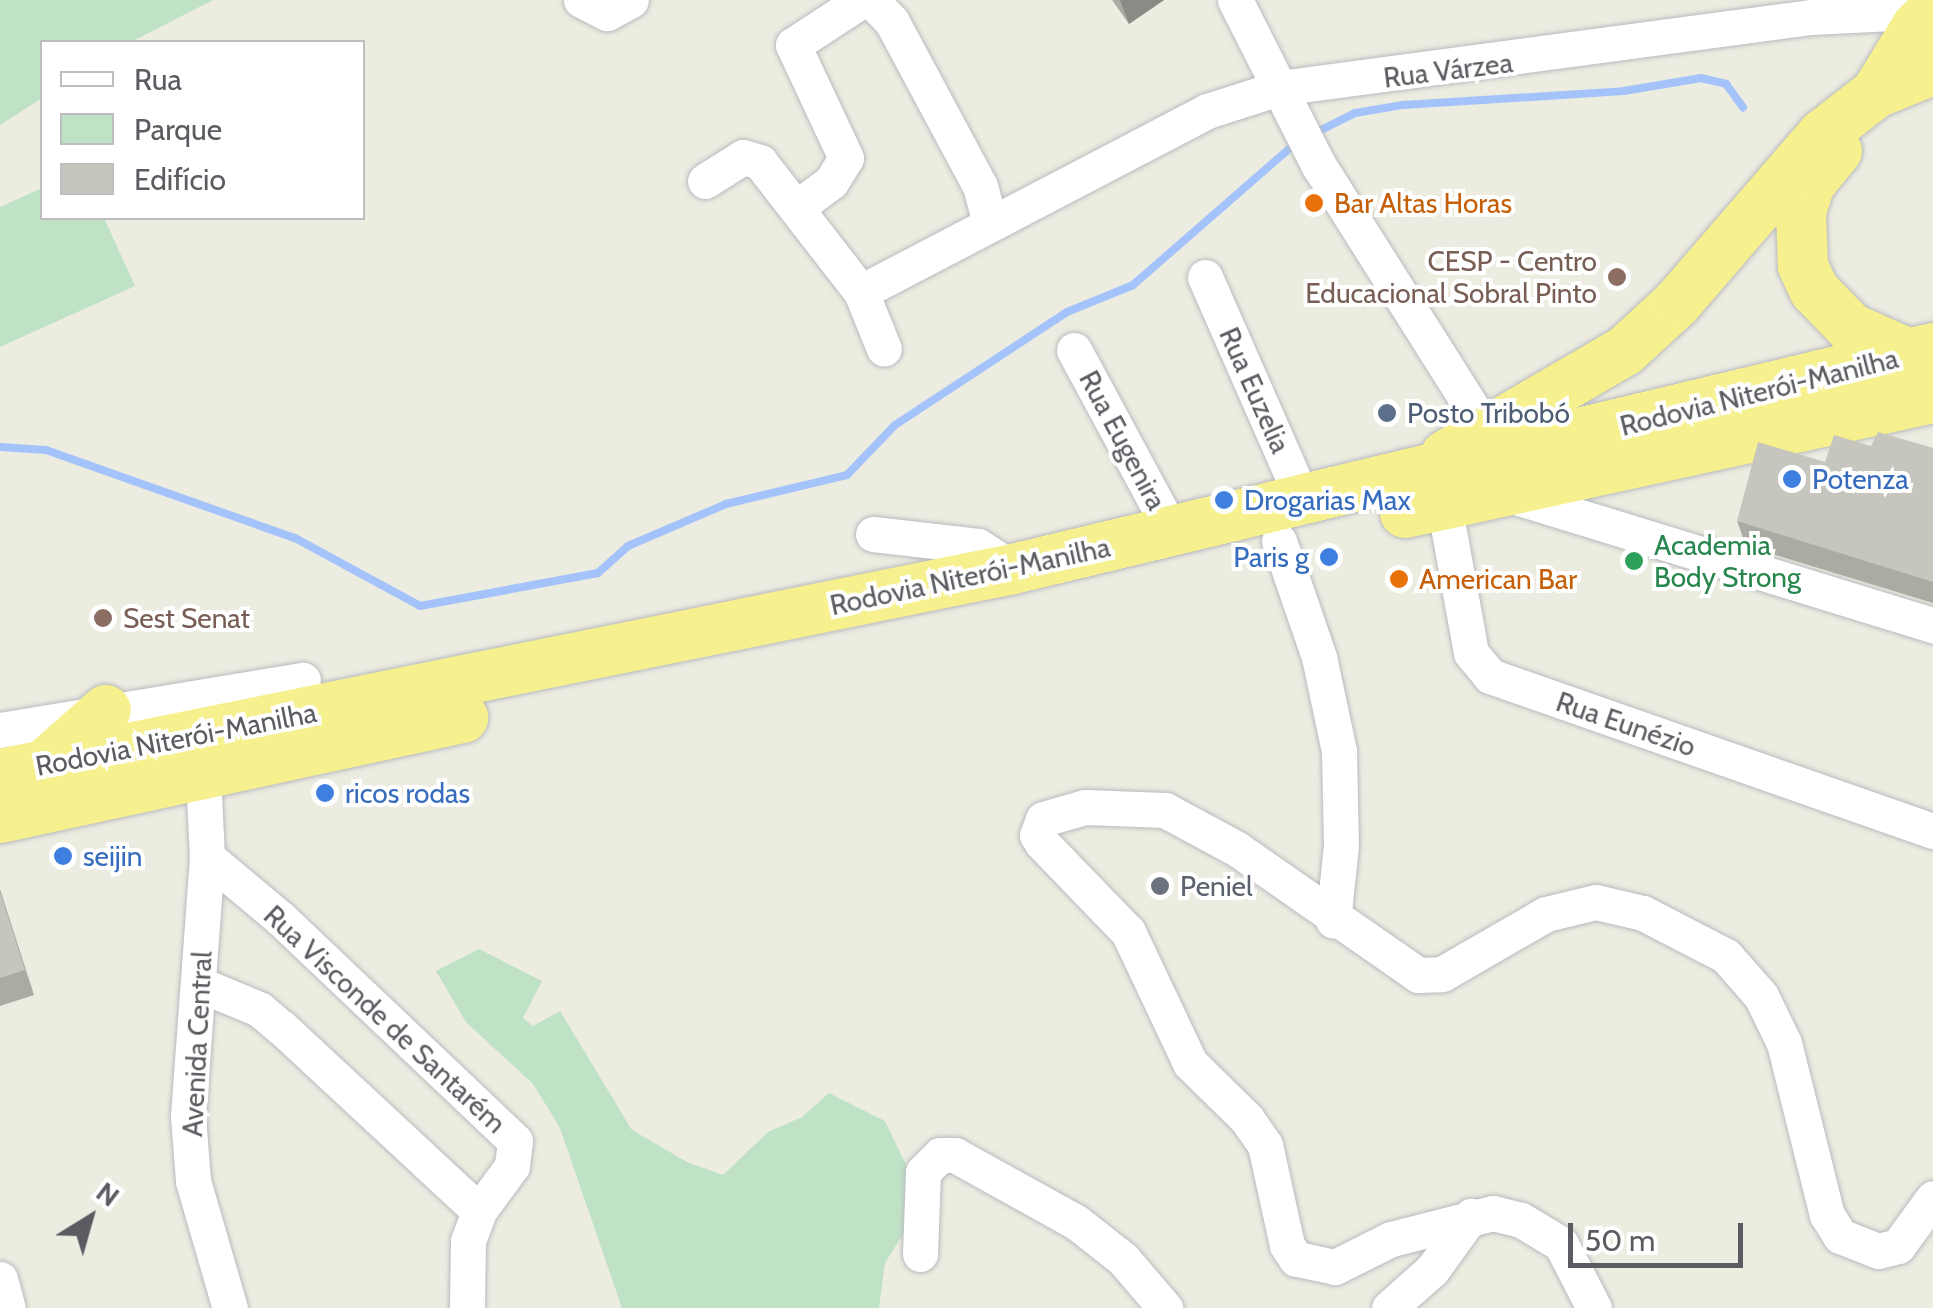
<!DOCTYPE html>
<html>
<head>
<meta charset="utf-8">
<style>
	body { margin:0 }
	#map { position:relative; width:1933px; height:1308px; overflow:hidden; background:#ecece1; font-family:Cabin,sans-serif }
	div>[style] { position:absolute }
	.green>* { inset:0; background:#bfe2c6 }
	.stream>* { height:8px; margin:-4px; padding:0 4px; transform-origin:4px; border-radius:4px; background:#a4c3fa }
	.roads { filter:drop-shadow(0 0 2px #b9babf) drop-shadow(0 0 2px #b9babf) }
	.minor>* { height:35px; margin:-17.5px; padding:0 17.5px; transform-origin:17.5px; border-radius:17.5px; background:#fff }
	.highway>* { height:50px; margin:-25px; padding:0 25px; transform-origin:25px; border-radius:25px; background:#f6f18e }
	.wall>* { inset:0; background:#abaaa3 }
	.shaded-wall>* { inset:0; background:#8b8b85 }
	.building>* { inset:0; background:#c7c6be }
	.dots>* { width:28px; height:28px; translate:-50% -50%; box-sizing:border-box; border:5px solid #fff; border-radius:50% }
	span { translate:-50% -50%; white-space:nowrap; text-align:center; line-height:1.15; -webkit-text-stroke:8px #fff; paint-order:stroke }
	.street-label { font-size:28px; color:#5a5c61 }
	.food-label { font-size:28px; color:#c56008 }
	.left { translate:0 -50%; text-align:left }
	.education-label { font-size:28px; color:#785e54 }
	.right { translate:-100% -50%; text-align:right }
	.service-label { font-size:28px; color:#4e5e75 }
	.shop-label { font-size:28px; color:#366cbe }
	.leisure-label { font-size:28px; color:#27864d }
	.worship-label { font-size:28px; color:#5b616d }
	.legend { position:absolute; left:40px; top:40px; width:325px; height:180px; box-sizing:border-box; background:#fff; border:2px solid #bdbec0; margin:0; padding:12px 18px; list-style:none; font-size:30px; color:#5a5c61 }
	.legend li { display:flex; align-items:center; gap:20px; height:50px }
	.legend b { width:50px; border:2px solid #bdbec0 }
	.north { position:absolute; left:40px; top:1168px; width:100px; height:100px; -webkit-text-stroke:8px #fff; paint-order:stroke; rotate:37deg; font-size:28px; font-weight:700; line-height:40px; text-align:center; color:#5a5c61 }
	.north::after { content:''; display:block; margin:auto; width:35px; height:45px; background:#5a5c61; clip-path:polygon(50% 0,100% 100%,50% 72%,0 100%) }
	.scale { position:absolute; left:1568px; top:1223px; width:175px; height:45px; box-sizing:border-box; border:5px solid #5a5c61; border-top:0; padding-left:12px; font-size:30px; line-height:35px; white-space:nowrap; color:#5a5c61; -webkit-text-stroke:8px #fff; paint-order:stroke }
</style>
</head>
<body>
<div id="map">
	<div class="green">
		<i style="clip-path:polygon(0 0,213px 0,131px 42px,42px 42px,42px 98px,0 125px)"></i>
		<i style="clip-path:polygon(42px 188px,42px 218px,104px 218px,135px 286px,0 347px,0 207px)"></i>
		<i style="clip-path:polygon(479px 949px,542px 981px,523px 1018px,533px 1026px,560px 1011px,632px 1130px,687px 1162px,723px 1175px,768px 1132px,802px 1117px,829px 1093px,885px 1121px,907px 1167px,906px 1229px,885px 1263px,879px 1308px,622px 1308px,560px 1128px,533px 1084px,466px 1022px,436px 971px)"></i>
	</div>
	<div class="stream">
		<i style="left:1319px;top:131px;width:40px;rotate:-26.6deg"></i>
		<i style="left:1355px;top:113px;width:49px;rotate:-9.5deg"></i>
		<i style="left:1403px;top:105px;width:221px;rotate:-3.6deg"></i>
		<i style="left:1624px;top:91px;width:78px;rotate:-9.6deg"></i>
		<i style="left:1701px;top:78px;width:26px;rotate:13deg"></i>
		<i style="left:1726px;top:84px;width:29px;rotate:54deg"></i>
		<i style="left:0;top:447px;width:46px;rotate:3.7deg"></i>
		<i style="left:46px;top:450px;width:264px;rotate:19.5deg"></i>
		<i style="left:295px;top:538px;width:142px;rotate:28.5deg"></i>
		<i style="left:420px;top:606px;width:181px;rotate:-10.5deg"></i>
		<i style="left:598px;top:573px;width:40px;rotate:-42deg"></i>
		<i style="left:628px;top:546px;width:107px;rotate:-23.2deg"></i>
		<i style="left:726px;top:504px;width:124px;rotate:-13.5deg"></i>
		<i style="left:847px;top:475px;width:69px;rotate:-46.2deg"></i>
		<i style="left:895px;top:425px;width:206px;rotate:-33.3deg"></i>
		<i style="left:1067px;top:312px;width:71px;rotate:-22.2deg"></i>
		<i style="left:1133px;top:285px;width:207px;rotate:-41.1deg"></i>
	</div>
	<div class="roads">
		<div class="minor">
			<i style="left:581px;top:0;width:29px;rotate:27deg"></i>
			<i style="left:607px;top:13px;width:27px;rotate:-28deg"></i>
			<i style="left:1235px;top:0;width:186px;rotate:63.2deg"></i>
			<i style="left:1319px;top:166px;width:311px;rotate:57.7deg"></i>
			<i style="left:705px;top:181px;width:45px;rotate:-32.3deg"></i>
			<i style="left:743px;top:157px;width:18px;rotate:16deg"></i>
			<i style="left:760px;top:162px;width:165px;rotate:52.2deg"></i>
			<i style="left:861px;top:292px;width:61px;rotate:68deg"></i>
			<i style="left:796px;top:208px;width:44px;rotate:-36.6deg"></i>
			<i style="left:831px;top:182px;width:28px;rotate:-58deg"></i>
			<i style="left:846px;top:158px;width:125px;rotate:-115.1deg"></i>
			<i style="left:793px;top:45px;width:82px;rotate:-33.1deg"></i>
			<i style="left:862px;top:0;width:10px;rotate:6deg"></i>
			<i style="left:872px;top:1px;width:29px;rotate:46deg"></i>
			<i style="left:892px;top:22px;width:186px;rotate:61.8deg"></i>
			<i style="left:980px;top:186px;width:35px;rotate:75deg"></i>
			<i style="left:1205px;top:277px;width:247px;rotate:66.3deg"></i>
			<i style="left:861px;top:292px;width:390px;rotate:-27.6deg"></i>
			<i style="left:1207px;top:111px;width:76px;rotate:-17.7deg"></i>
			<i style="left:1279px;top:88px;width:537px;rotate:-7.6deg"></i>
			<i style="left:1811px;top:17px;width:122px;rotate:-2.8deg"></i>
			<i style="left:1074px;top:350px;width:204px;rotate:61.7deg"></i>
			<i style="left:1506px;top:494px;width:447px;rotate:17.1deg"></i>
			<i style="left:1444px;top:504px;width:151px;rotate:79.7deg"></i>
			<i style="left:1471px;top:653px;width:30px;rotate:50deg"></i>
			<i style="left:1490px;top:676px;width:469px;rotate:19.3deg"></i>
			<i style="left:873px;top:534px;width:106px;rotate:6.5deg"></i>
			<i style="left:978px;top:546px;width:42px;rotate:33.3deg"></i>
			<i style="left:1279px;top:541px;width:123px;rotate:71deg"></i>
			<i style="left:1319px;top:657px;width:96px;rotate:78deg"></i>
			<i style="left:1339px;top:751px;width:94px;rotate:88.8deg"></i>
			<i style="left:1341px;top:845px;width:76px;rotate:96deg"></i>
			<i style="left:0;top:730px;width:307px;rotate:-9.4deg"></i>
			<i style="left:203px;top:775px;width:82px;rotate:87.2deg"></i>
			<i style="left:207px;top:857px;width:260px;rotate:94.2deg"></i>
			<i style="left:188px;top:1116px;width:65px;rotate:85.6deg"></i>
			<i style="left:193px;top:1181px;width:132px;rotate:73.8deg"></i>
			<i style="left:207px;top:857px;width:95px;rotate:39.9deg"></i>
			<i style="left:280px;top:918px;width:324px;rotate:43.5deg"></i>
			<i style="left:515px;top:1141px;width:25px;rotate:97deg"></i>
			<i style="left:512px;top:1166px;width:56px;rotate:126.3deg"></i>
			<i style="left:479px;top:1211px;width:32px;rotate:110deg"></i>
			<i style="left:468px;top:1241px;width:67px;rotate:90.9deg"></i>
			<i style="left:201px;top:985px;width:63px;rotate:22.5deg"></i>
			<i style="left:259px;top:1009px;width:30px;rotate:40deg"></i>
			<i style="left:282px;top:1028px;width:269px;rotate:42.9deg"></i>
			<i style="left:920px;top:1254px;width:82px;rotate:-87.9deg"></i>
			<i style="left:923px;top:1172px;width:24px;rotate:-45deg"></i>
			<i style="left:940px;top:1155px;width:15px"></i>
			<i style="left:955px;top:1155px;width:138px;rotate:29deg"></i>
			<i style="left:1076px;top:1222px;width:60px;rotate:38.2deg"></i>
			<i style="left:1123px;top:1259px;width:65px;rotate:49.4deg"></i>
			<i style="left:0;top:1279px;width:30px;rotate:75deg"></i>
			<i style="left:1389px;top:1308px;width:57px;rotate:-41.5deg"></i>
			<i style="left:1432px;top:1270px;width:67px;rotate:-54.2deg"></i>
			<i style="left:1594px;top:1308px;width:72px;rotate:-117.3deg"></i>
			<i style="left:1561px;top:1244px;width:47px;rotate:-149deg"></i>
			<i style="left:1521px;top:1220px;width:29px;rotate:-166deg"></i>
			<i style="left:1493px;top:1213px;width:105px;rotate:165.7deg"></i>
			<i style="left:1391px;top:1239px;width:63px;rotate:153.4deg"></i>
			<i style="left:1335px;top:1267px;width:40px;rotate:-168deg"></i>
			<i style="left:1296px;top:1259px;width:17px;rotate:-123deg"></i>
			<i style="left:1287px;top:1245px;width:102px;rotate:-102.4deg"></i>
			<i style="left:1265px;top:1145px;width:32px;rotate:-125deg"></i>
			<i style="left:1247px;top:1119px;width:80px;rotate:-135.5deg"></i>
			<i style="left:1190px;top:1063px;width:145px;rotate:-115.3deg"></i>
			<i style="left:1128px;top:932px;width:124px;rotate:-134deg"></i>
			<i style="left:1042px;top:843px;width:9px;rotate:-122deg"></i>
			<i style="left:1037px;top:835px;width:17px;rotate:-69deg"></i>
			<i style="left:1043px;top:819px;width:44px;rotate:-15.9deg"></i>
			<i style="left:1085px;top:807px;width:80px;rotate:2.1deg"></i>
			<i style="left:1165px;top:810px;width:82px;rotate:28.4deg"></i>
			<i style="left:1237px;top:849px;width:221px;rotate:34.8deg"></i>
			<i style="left:1418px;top:975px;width:24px;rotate:-2deg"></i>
			<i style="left:1442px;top:974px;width:120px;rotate:-30deg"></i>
			<i style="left:1546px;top:914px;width:51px;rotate:-13.5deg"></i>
			<i style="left:1596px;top:902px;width:48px;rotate:13.2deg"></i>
			<i style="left:1643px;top:913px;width:93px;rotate:27.4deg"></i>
			<i style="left:1726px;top:956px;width:53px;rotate:48.8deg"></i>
			<i style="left:1761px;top:996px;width:52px;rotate:63.9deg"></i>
			<i style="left:1784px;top:1043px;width:177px;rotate:76deg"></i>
			<i style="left:1827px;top:1215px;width:25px;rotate:58deg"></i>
			<i style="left:1840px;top:1236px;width:41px;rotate:21.5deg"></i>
			<i style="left:1878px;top:1251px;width:21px;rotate:-14deg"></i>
			<i style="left:1898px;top:1246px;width:59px;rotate:-53.9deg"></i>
		</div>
		<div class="highway">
			<i style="left:1876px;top:93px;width:79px;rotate:-58.5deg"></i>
			<i style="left:1917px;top:26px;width:22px;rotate:-43deg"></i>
			<i style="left:1837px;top:151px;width:43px;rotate:129.3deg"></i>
			<i style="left:1810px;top:184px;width:29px;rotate:108deg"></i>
			<i style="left:1801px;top:212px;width:54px;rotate:87.9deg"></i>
			<i style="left:1803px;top:266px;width:26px;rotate:65deg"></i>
			<i style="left:1814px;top:290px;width:53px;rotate:45.8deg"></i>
			<i style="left:1851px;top:328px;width:64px;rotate:24.1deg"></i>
			<i style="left:1446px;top:455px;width:207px;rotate:-30.2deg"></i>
			<i style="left:1625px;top:351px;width:71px;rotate:-42.7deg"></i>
			<i style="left:1677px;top:303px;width:222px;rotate:-49.2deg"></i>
			<i style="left:1822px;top:135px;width:68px;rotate:-37.9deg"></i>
			<i style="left:1876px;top:93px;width:61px;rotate:-22deg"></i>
			<i style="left:1405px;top:513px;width:540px;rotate:-12.29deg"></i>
			<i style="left:46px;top:763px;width:80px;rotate:-41.5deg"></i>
			<i style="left:0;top:774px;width:1034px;rotate:-11.44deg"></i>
			<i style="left:1013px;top:569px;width:946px;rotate:-13.51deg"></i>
			<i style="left:0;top:818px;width:474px;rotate:-12.2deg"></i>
		</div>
	</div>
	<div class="wall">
		<i style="clip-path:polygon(1112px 0,1164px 0,1129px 24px)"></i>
		<i style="clip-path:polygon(1871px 446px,1933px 448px,1933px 603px,1746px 546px,1737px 521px,1825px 462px)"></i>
		<i style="clip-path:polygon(0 889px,34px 995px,0 1006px)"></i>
	</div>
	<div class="shaded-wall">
		<i style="clip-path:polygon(1120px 0,1164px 0,1129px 24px)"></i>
	</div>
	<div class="building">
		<i style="clip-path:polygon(1878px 432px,1933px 448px,1933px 582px,1737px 521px,1758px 442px,1825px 462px,1834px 435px,1871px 446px)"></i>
		<i style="clip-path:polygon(0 892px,25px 970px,0 978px)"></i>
	</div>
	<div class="dots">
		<i style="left:1314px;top:203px;background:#e8710a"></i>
		<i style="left:1617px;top:277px;background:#8d6e63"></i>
		<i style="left:1387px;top:413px;background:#5c6f8a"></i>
		<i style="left:1792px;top:479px;background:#3f7fe0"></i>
		<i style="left:1224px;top:500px;background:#3f7fe0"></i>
		<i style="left:1329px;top:557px;background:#3f7fe0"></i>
		<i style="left:1634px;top:561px;background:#2e9e5b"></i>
		<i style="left:1399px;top:579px;background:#e8710a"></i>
		<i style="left:103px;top:618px;background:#8d6e63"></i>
		<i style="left:325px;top:793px;background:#3f7fe0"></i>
		<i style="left:63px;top:856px;background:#3f7fe0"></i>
		<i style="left:1160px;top:886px;background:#6b7280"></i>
	</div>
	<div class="street-label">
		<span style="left:1448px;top:70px;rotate:-7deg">Rua Várzea</span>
		<span style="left:1255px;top:390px;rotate:66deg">Rua Euzelia</span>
		<span style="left:1759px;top:392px;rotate:-14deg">Rodovia Niterói-Manilha</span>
		<span style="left:1123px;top:440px;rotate:62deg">Rua Eugenira</span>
		<span style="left:970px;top:576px;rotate:-12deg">Rodovia Niterói-Manilha</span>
		<span style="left:1626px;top:724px;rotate:19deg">Rua Eunézio</span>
		<span style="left:176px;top:739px;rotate:-11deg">Rodovia Niterói-Manilha</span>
		<span style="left:385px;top:1019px;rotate:43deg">Rua Visconde de Santarém</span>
		<span style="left:197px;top:1044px;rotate:-87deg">Avenida Central</span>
	</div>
	<div class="food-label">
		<span class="left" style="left:1334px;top:203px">Bar Altas Horas</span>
		<span class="left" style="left:1419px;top:579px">American Bar</span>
	</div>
	<div class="education-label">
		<span class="right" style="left:1597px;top:277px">CESP - Centro<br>Educacional Sobral Pinto</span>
		<span class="left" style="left:123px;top:618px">Sest Senat</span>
	</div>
	<div class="service-label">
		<span class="left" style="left:1407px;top:413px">Posto Tribobó</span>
	</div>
	<div class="shop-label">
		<span class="left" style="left:1812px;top:479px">Potenza</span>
		<span class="left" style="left:1244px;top:500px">Drogarias Max</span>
		<span class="right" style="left:1309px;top:557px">Paris g</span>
		<span class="left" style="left:345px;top:793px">ricos rodas</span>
		<span class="left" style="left:83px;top:856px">seijin</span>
	</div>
	<div class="leisure-label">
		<span class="left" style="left:1654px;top:561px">Academia<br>Body Strong</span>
	</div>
	<div class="worship-label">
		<span class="left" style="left:1180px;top:886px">Peniel</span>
	</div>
	<ul class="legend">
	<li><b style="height:12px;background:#fff"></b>Rua</li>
	<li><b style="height:28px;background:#bfe2c6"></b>Parque</li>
	<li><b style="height:28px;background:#c7c6be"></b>Edifício</li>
	</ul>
	<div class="north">N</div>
	<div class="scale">50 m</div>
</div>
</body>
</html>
